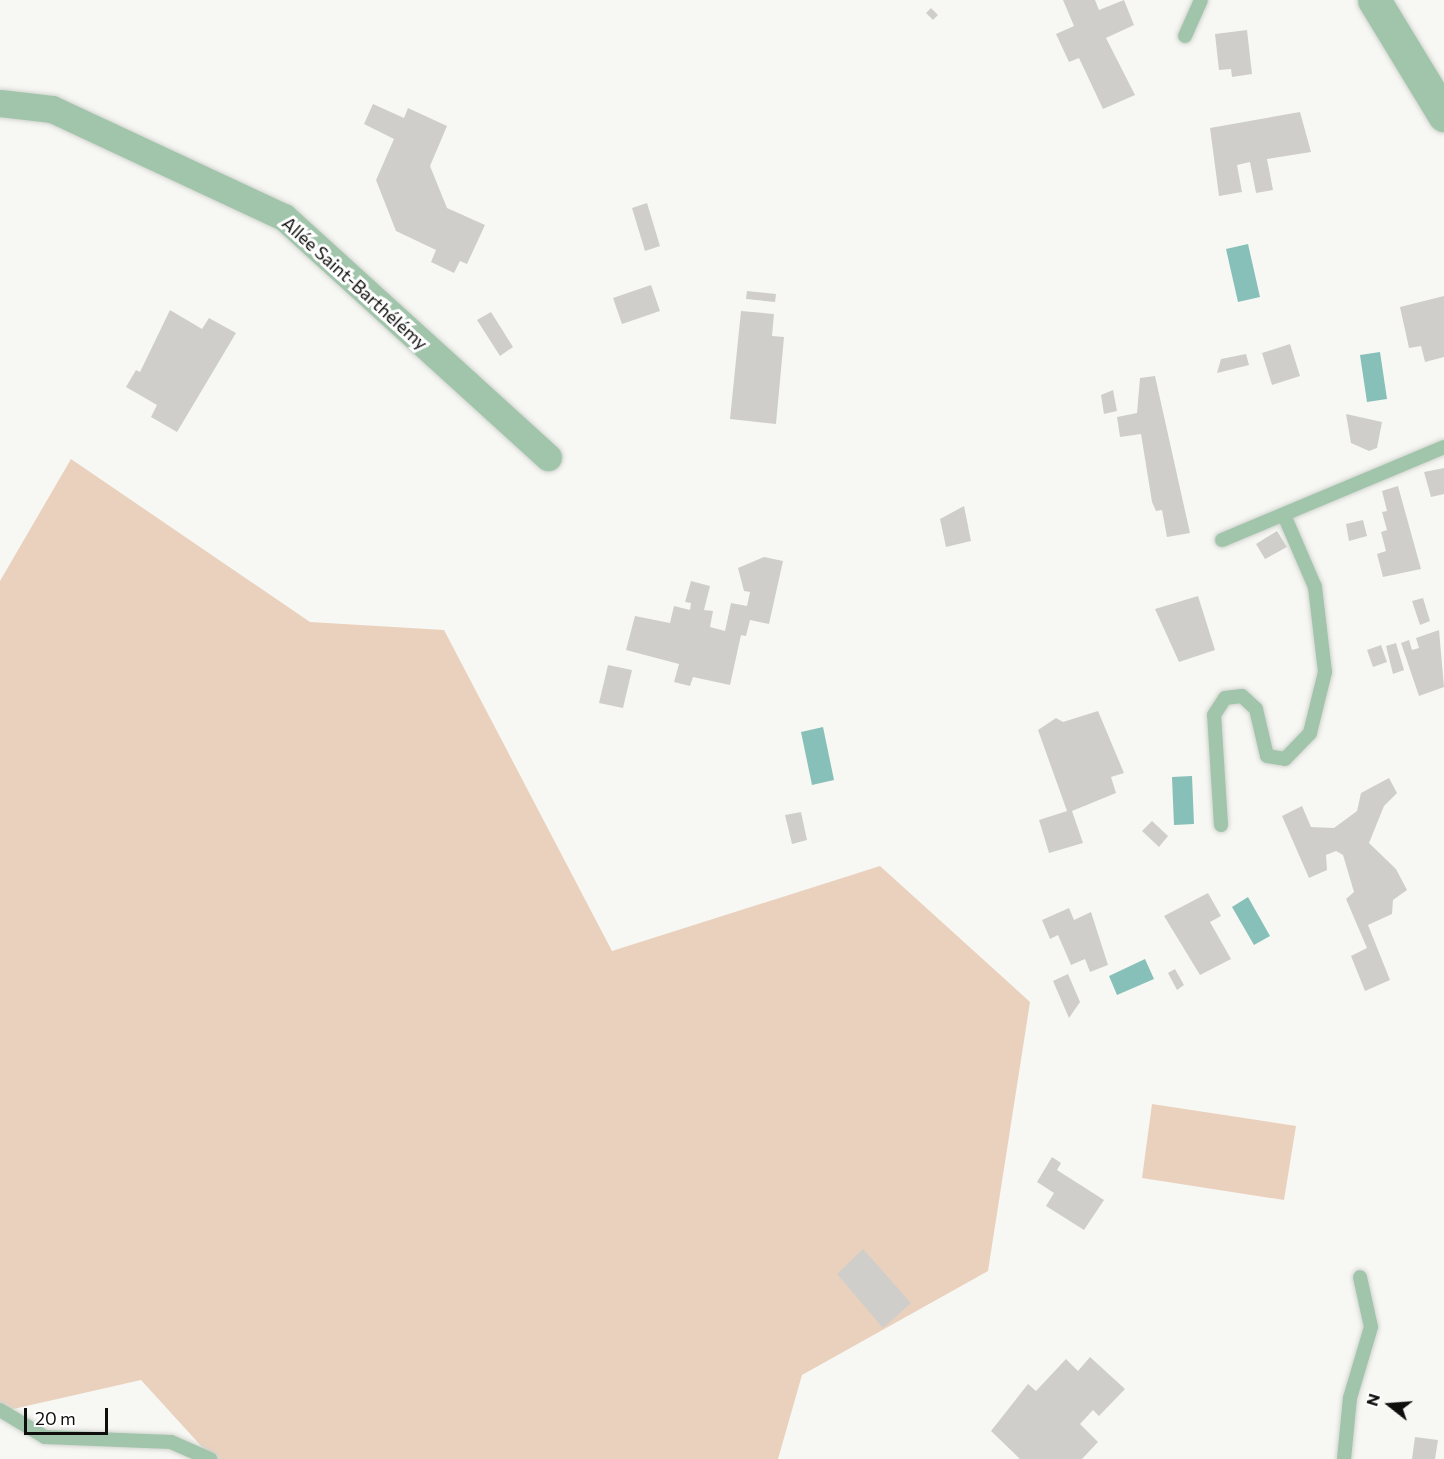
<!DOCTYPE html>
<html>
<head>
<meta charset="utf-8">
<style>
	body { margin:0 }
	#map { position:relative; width:1444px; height:1459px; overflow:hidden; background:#f7f8f4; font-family:Commissioner,sans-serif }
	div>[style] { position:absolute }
	.green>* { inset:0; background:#ead1bd }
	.water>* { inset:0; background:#87c0b8 }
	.building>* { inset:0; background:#d0ceca }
	.roads { filter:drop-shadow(0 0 2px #d2d3cf) drop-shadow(0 0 2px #d2d3cf) }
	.service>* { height:14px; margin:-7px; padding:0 7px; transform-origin:7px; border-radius:7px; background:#a1c5ab }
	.minor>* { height:27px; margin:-13.5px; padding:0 13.5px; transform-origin:13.5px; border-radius:13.5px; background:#a1c5ab }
	.tertiary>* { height:33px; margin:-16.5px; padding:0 16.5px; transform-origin:16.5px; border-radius:16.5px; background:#a1c5ab }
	span { translate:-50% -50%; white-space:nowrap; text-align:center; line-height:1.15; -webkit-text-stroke:6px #fff; paint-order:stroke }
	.street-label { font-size:18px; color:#0e0e0d }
	.north { position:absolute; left:1360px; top:1375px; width:60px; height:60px; -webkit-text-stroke:4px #fff; paint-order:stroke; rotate:287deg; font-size:16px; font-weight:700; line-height:24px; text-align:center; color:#0e0e0d }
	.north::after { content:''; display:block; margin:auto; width:21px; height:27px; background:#0e0e0d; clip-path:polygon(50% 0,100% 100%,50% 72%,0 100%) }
	.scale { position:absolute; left:24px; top:1408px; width:84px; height:27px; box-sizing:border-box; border:3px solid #0e0e0d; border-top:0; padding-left:8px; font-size:18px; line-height:21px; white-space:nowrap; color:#0e0e0d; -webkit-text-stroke:4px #fff; paint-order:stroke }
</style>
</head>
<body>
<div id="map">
	<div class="green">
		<i style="clip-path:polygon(71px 459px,310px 622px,444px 630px,612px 951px,880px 866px,1030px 1002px,988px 1271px,802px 1375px,778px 1459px,213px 1459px,141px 1380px,0 1412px,0 581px)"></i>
		<i style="clip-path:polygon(1152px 1104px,1296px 1126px,1284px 1200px,1142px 1178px)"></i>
	</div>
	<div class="water">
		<i style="clip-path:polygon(1248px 244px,1260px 297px,1238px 302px,1226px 249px)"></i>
		<i style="clip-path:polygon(1380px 352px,1387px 399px,1367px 402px,1360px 355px)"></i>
		<i style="clip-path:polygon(823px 727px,834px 780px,812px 785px,801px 732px)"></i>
		<i style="clip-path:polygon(1192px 776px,1194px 824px,1174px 825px,1172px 777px)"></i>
		<i style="clip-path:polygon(1248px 897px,1270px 936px,1254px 945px,1232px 907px)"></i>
		<i style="clip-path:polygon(1145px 959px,1154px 979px,1117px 995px,1109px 976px)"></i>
	</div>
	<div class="building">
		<i style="clip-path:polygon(1063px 0,1095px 0,1099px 10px,1124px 0,1134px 25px,1106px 38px,1135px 95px,1103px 109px,1079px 58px,1069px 62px,1056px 34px,1074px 26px)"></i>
		<i style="clip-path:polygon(931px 8px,938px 15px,933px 20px,926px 13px)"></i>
		<i style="clip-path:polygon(1247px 30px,1252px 74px,1232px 77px,1231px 69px,1219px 70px,1215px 34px)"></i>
		<i style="clip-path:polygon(373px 104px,404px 118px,408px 108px,447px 126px,430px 166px,447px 208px,485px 225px,467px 264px,460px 261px,454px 273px,431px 262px,436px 250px,396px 231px,376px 180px,394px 139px,364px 124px)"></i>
		<i style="clip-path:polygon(1300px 112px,1311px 152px,1267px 159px,1273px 190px,1256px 193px,1250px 162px,1237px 165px,1242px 192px,1219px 196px,1210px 128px)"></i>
		<i style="clip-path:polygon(647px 203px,660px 246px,645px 251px,632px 208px)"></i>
		<i style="clip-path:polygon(651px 285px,660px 311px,622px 324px,613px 298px)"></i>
		<i style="clip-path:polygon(747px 291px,776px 294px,775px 302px,746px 299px)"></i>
		<i style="clip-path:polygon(1444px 296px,1444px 357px,1425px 362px,1421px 346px,1409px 348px,1400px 307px)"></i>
		<i style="clip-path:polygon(170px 310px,202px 329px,209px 318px,236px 333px,177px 432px,151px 417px,157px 405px,126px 387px,136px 370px,140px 372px)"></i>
		<i style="clip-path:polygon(741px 311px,774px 314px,772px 336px,784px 337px,776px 424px,730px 419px)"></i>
		<i style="clip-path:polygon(491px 312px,513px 347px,500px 356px,477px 320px)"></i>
		<i style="clip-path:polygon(1290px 344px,1300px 376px,1272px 385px,1262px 353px)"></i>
		<i style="clip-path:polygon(1246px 354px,1249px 365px,1217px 373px,1221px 359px)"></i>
		<i style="clip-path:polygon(1155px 376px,1190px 533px,1167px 537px,1162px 510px,1156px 511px,1152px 502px,1141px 434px,1120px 437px,1117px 417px,1137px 413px,1140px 378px)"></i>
		<i style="clip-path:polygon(1113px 390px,1117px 411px,1104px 414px,1101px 395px)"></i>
		<i style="clip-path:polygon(1346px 414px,1382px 422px,1377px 448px,1369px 451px,1351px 443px)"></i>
		<i style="clip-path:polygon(1444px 468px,1444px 494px,1431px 497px,1424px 472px)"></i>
		<i style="clip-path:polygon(1398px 486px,1421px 569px,1383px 577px,1377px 554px,1386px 551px,1381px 532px,1387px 530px,1382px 512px,1387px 511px,1382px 491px)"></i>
		<i style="clip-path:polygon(964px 506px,971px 541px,946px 547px,940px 519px)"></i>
		<i style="clip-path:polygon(1363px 520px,1367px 536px,1349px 541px,1346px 524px)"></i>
		<i style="clip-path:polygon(1277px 531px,1287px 547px,1265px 559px,1256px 544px)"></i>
		<i style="clip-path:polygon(764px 557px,783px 561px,769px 624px,750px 620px,746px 636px,741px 635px,730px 685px,693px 677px,690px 686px,674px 682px,679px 664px,626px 650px,635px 616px,670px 623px,674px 606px,690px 610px,691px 603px,685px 602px,691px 581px,710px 586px,704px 610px,713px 611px,710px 627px,725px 631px,731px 603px,747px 606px,750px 592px,744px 591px,738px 568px)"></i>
		<i style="clip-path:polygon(1198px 596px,1215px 650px,1179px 662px,1155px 609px)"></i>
		<i style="clip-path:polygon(1423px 598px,1430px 621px,1420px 625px,1412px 601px)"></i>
		<i style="clip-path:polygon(1439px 630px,1444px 687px,1419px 696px,1401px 643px,1409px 640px,1412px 650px,1419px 648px,1416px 638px)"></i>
		<i style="clip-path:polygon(1396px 643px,1404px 670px,1393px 674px,1386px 646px)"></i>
		<i style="clip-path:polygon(1381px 645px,1387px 662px,1373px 667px,1367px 650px)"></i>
		<i style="clip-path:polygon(608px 665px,632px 670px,623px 708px,599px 703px)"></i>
		<i style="clip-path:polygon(1098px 711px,1124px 773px,1111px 777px,1116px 793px,1072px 811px,1083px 843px,1049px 853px,1039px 820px,1067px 811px,1038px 730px,1056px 718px,1063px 722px)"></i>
		<i style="clip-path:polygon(1389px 778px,1397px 793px,1384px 806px,1369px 843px,1396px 869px,1407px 890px,1393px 900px,1392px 914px,1368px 925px,1390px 980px,1365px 991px,1351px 956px,1367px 948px,1346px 899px,1354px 892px,1343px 855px,1336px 851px,1326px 855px,1327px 870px,1309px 878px,1282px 816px,1302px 806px,1311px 827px,1334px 828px,1357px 811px,1361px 793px)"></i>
		<i style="clip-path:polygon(801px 812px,807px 840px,792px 844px,785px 815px)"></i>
		<i style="clip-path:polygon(1152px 821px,1168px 836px,1159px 847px,1142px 831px)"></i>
		<i style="clip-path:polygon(1208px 893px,1221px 916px,1210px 922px,1231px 959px,1200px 975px,1164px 916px)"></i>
		<i style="clip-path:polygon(1069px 908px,1074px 920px,1091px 912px,1108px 965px,1090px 972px,1085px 959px,1071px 965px,1058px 935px,1050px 939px,1042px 920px)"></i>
		<i style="clip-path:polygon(1175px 969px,1184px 985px,1177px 990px,1168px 973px)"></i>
		<i style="clip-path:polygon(1068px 974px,1080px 1002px,1069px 1018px,1053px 981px)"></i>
		<i style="clip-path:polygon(1052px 1157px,1061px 1163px,1057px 1170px,1104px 1200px,1084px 1230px,1046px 1206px,1054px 1193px,1037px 1182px)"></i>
		<i style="clip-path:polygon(863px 1249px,911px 1303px,883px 1328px,837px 1274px)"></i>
		<i style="clip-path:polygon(1090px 1357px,1125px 1389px,1099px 1416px,1093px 1410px,1080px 1424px,1098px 1442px,1082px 1459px,1020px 1459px,991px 1431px,1028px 1384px,1036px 1391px,1066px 1359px,1078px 1371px)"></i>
		<i style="clip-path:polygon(1415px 1437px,1438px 1440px,1435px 1459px,1412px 1459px)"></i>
	</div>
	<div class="roads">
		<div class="service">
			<i style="left:1185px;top:36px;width:39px;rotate:-66deg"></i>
			<i style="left:1222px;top:540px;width:241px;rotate:-22.7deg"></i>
			<i style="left:1221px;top:825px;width:110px;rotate:-93.6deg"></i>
			<i style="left:1214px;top:715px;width:20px;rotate:-57deg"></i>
			<i style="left:1225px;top:698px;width:17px;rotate:-7deg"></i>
			<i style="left:1242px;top:696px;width:19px;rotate:43deg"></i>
			<i style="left:1256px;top:709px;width:48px;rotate:76.8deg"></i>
			<i style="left:1267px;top:756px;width:18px;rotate:9deg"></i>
			<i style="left:1285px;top:759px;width:36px;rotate:-46deg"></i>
			<i style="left:1310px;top:733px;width:63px;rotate:-76.2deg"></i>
			<i style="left:1325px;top:672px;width:86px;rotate:-96.7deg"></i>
			<i style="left:1315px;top:587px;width:78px;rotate:-113.3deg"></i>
			<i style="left:0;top:1410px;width:52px;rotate:31deg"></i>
			<i style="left:45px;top:1437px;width:126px;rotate:2.3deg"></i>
			<i style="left:171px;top:1442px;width:43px;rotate:23.6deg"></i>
			<i style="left:1344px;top:1459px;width:61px;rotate:-84.4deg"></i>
			<i style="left:1350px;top:1398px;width:74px;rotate:-73.5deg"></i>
			<i style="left:1371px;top:1327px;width:51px;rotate:-102.4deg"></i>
		</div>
		<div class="minor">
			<i style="left:0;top:103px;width:52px;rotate:6.6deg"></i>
			<i style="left:52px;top:109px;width:256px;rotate:25deg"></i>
			<i style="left:284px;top:217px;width:357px;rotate:42.3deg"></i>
		</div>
		<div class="tertiary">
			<i style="left:1374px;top:0;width:135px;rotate:58.7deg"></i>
		</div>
	</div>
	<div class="street-label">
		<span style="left:355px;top:283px;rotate:42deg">Allée Saint-Barthélémy</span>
	</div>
	<div class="north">N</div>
	<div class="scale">20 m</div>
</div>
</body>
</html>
